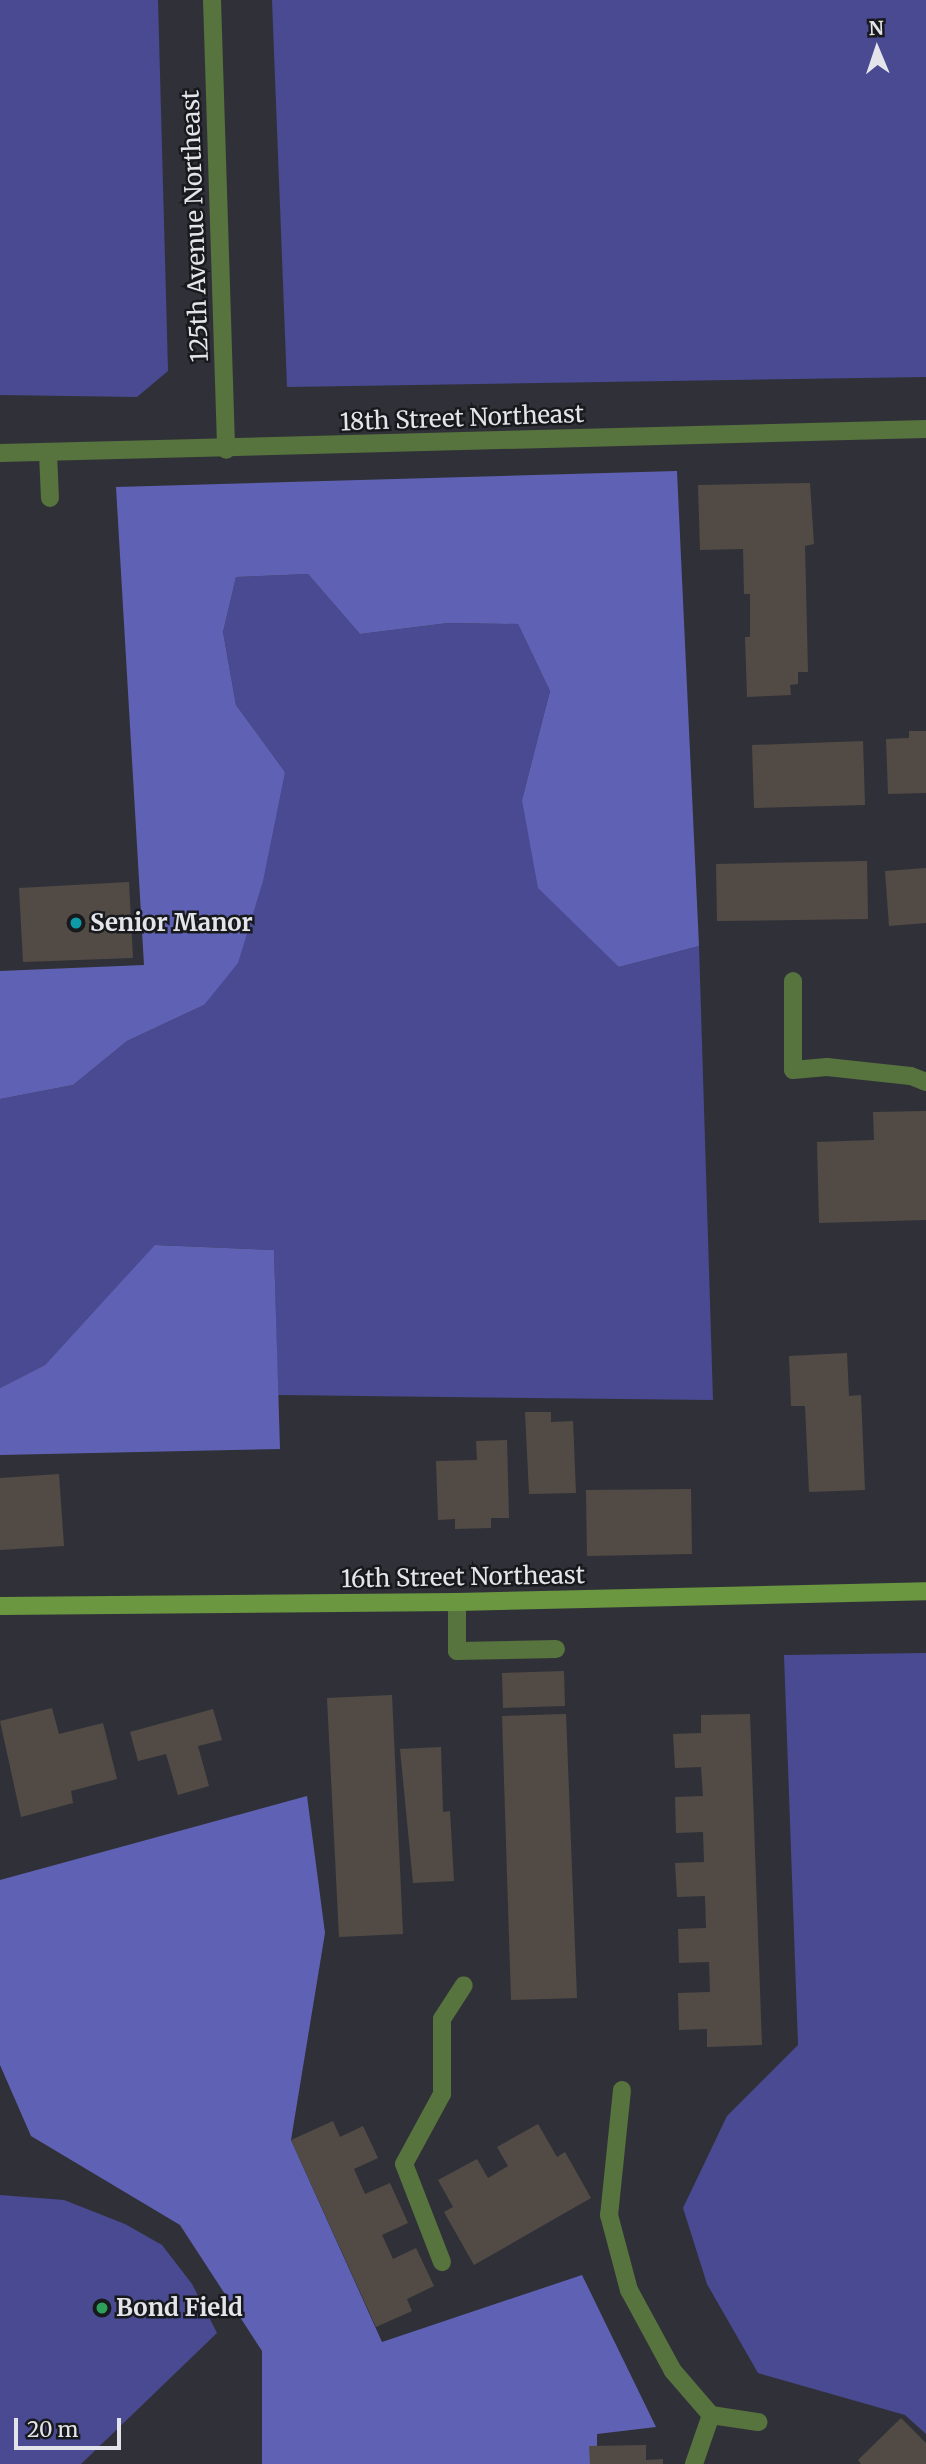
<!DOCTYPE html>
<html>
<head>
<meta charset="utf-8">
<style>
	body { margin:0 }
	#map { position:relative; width:926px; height:2464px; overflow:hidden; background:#303138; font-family:Merriweather,serif }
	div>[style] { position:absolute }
	.green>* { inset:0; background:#494a91 }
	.forest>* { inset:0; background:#5f62b4 }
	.building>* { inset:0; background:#524b45 }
	.lane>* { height:18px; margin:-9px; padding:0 9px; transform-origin:9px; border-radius:9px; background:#57733e }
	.street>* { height:18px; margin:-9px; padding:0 9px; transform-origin:9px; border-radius:9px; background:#57733e }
	.secondary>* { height:18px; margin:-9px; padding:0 9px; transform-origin:9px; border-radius:9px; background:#6b9740 }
	.dots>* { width:19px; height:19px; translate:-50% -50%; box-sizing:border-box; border:4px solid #18191c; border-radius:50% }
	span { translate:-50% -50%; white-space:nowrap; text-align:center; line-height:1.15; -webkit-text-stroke:5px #18191c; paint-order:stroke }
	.street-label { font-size:24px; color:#e4e5ea }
	.poi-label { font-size:24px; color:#e4e5ea; font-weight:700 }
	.left { translate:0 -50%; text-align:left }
	.north { position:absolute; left:842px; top:14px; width:70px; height:70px; -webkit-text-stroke:5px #18191c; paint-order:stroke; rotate:358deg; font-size:19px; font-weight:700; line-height:28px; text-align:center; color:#e4e5ea }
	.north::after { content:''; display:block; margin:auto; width:24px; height:32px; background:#e4e5ea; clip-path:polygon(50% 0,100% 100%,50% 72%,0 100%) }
	.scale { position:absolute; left:14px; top:2418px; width:107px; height:32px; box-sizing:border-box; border:4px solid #e4e5ea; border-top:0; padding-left:9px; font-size:21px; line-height:24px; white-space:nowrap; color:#e4e5ea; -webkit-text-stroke:5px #18191c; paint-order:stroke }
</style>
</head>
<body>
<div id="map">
	<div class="green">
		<i style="clip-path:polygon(0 0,158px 0,168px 371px,137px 397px,0 395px)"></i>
		<i style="clip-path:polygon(272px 0,926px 0,926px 377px,287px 387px)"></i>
		<i style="clip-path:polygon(308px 574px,360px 634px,448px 623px,518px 624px,550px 691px,522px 800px,619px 967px,699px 946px,713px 1400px,278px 1395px,274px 1250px,156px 1245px,45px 1365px,0 1388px,0 1099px,73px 1085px,127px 1041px,204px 1005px,285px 772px,236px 705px,223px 632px,236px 577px)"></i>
		<i style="clip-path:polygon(926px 1653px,926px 2434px,905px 2415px,758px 2373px,707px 2284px,683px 2208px,727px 2116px,798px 2045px,784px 1655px)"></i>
		<i style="clip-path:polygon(0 2195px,64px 2200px,125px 2224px,162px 2245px,192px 2284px,217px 2333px,81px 2464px,0 2464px)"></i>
	</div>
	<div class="forest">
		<i style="clip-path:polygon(677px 471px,699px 946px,619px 967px,538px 888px,522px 800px,550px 691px,518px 624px,448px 623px,360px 634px,308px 574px,236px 577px,223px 632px,236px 705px,285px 772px,263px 881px,238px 963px,204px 1005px,127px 1041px,73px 1085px,0 1099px,0 971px,144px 965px,116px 487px)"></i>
		<i style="clip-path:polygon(155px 1245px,274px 1250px,280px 1449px,0 1455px,0 1388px,45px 1365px)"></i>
		<i style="clip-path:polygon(307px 1796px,325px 1933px,291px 2140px,382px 2342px,582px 2275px,656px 2427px,597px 2434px,597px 2464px,262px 2464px,262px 2351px,180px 2225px,31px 2136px,0 2065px,0 1880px)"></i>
	</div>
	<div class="building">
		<i style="clip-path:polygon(810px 483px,814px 544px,805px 546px,808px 672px,798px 672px,798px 684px,790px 685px,791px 695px,747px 697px,745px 637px,750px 637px,750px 594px,744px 594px,743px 549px,700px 550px,698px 485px)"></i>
		<i style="clip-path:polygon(909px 731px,926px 731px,926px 793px,888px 794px,886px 739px,909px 738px)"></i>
		<i style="clip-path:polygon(863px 741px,865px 805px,754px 808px,752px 745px)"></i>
		<i style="clip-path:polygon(867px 861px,868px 919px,717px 921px,716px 864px)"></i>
		<i style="clip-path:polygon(926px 868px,926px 923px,889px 926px,885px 871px)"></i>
		<i style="clip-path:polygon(129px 882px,133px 958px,23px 962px,19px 888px)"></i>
		<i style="clip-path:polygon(926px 1111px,926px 1220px,819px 1223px,817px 1142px,874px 1140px,873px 1112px)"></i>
		<i style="clip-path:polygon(847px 1353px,849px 1396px,861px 1395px,865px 1490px,809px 1492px,805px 1406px,791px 1406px,789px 1356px)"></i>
		<i style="clip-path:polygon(525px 1412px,551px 1412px,551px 1422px,573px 1421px,576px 1493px,529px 1494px)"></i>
		<i style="clip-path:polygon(507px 1440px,509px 1518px,491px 1518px,491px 1528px,455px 1529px,455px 1519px,438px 1520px,436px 1461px,477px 1460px,476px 1441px)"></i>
		<i style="clip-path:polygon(59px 1474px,64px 1546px,0 1550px,0 1478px)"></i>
		<i style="clip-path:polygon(691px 1489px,692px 1554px,587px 1556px,586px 1490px)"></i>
		<i style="clip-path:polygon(564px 1671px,565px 1706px,503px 1708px,502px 1673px)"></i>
		<i style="clip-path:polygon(392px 1695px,403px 1934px,339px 1937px,327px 1698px)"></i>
		<i style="clip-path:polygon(52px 1708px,59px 1734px,103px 1723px,117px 1779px,71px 1791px,73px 1803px,21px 1817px,0 1721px)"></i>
		<i style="clip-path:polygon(213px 1709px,222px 1740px,198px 1746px,209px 1786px,178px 1795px,166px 1754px,138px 1761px,130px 1732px)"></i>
		<i style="clip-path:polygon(566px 1714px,577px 1998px,511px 2000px,502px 1716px)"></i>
		<i style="clip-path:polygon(750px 1714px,762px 2045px,707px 2047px,707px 2029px,679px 2030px,678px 1993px,710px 1992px,709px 1962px,679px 1963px,678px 1929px,706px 1928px,705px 1896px,677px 1897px,675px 1863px,704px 1862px,703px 1832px,676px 1833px,675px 1797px,703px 1796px,701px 1767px,675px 1768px,673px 1734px,701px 1733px,701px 1715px)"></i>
		<i style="clip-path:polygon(441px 1747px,443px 1812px,450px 1811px,454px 1881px,413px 1883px,400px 1749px)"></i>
		<i style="clip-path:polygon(333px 2121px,340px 2137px,363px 2126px,378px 2158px,354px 2169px,365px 2194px,390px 2183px,408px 2223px,382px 2235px,393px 2259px,416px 2248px,434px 2286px,407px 2299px,412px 2311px,376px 2327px,291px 2140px)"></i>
		<i style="clip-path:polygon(538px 2124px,557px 2157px,565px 2152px,591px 2198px,474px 2265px,444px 2212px,453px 2207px,438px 2180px,477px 2159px,488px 2178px,508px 2166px,497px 2147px)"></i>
		<i style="clip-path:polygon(901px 2418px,926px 2443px,926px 2464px,861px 2464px,858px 2460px)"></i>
		<i style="clip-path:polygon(646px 2445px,646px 2460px,663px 2459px,663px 2464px,590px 2464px,589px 2446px)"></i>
	</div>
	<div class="lane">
		<i style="left:48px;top:453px;width:45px;rotate:87.5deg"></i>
		<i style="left:793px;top:981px;width:89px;rotate:90deg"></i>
		<i style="left:793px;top:1070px;width:34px;rotate:-5deg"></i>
		<i style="left:827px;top:1067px;width:84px;rotate:6.1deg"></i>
		<i style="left:911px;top:1076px;width:16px;rotate:22deg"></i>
		<i style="left:457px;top:1602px;width:49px;rotate:90deg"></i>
		<i style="left:457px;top:1651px;width:99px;rotate:-1.2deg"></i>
		<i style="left:622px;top:2090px;width:126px;rotate:95.9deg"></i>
		<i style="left:609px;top:2215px;width:78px;rotate:75.1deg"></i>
		<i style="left:629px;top:2290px;width:92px;rotate:61.5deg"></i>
		<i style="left:673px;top:2371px;width:58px;rotate:49.2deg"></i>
		<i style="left:711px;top:2415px;width:48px;rotate:8.5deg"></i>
		<i style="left:442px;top:2262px;width:105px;rotate:-111.2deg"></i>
		<i style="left:404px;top:2164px;width:80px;rotate:-61.5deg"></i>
		<i style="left:442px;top:2094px;width:75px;rotate:-90deg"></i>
		<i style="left:442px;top:2019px;width:40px;rotate:-57.1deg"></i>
		<i style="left:694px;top:2464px;width:52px;rotate:-70.9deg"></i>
	</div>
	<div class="street">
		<i style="left:212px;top:0;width:450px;rotate:88.2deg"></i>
		<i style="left:0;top:453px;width:926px;rotate:-1.48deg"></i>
	</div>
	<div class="secondary">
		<i style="left:0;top:1606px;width:457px;rotate:-0.5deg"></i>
		<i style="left:457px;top:1602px;width:469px;rotate:-1.3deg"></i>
	</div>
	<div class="dots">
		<i style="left:76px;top:923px;background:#0f9aa8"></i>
		<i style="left:102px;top:2308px;background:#2e9e5b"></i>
	</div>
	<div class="street-label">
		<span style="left:195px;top:226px;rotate:-92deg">125th Avenue Northeast</span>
		<span style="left:462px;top:418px;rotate:-2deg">18th Street Northeast</span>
		<span style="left:463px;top:1577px;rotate:-1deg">16th Street Northeast</span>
	</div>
	<div class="poi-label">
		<span class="left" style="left:90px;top:923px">Senior Manor</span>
		<span class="left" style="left:116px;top:2308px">Bond Field</span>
	</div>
	<div class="north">N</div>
	<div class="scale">20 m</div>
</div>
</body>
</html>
